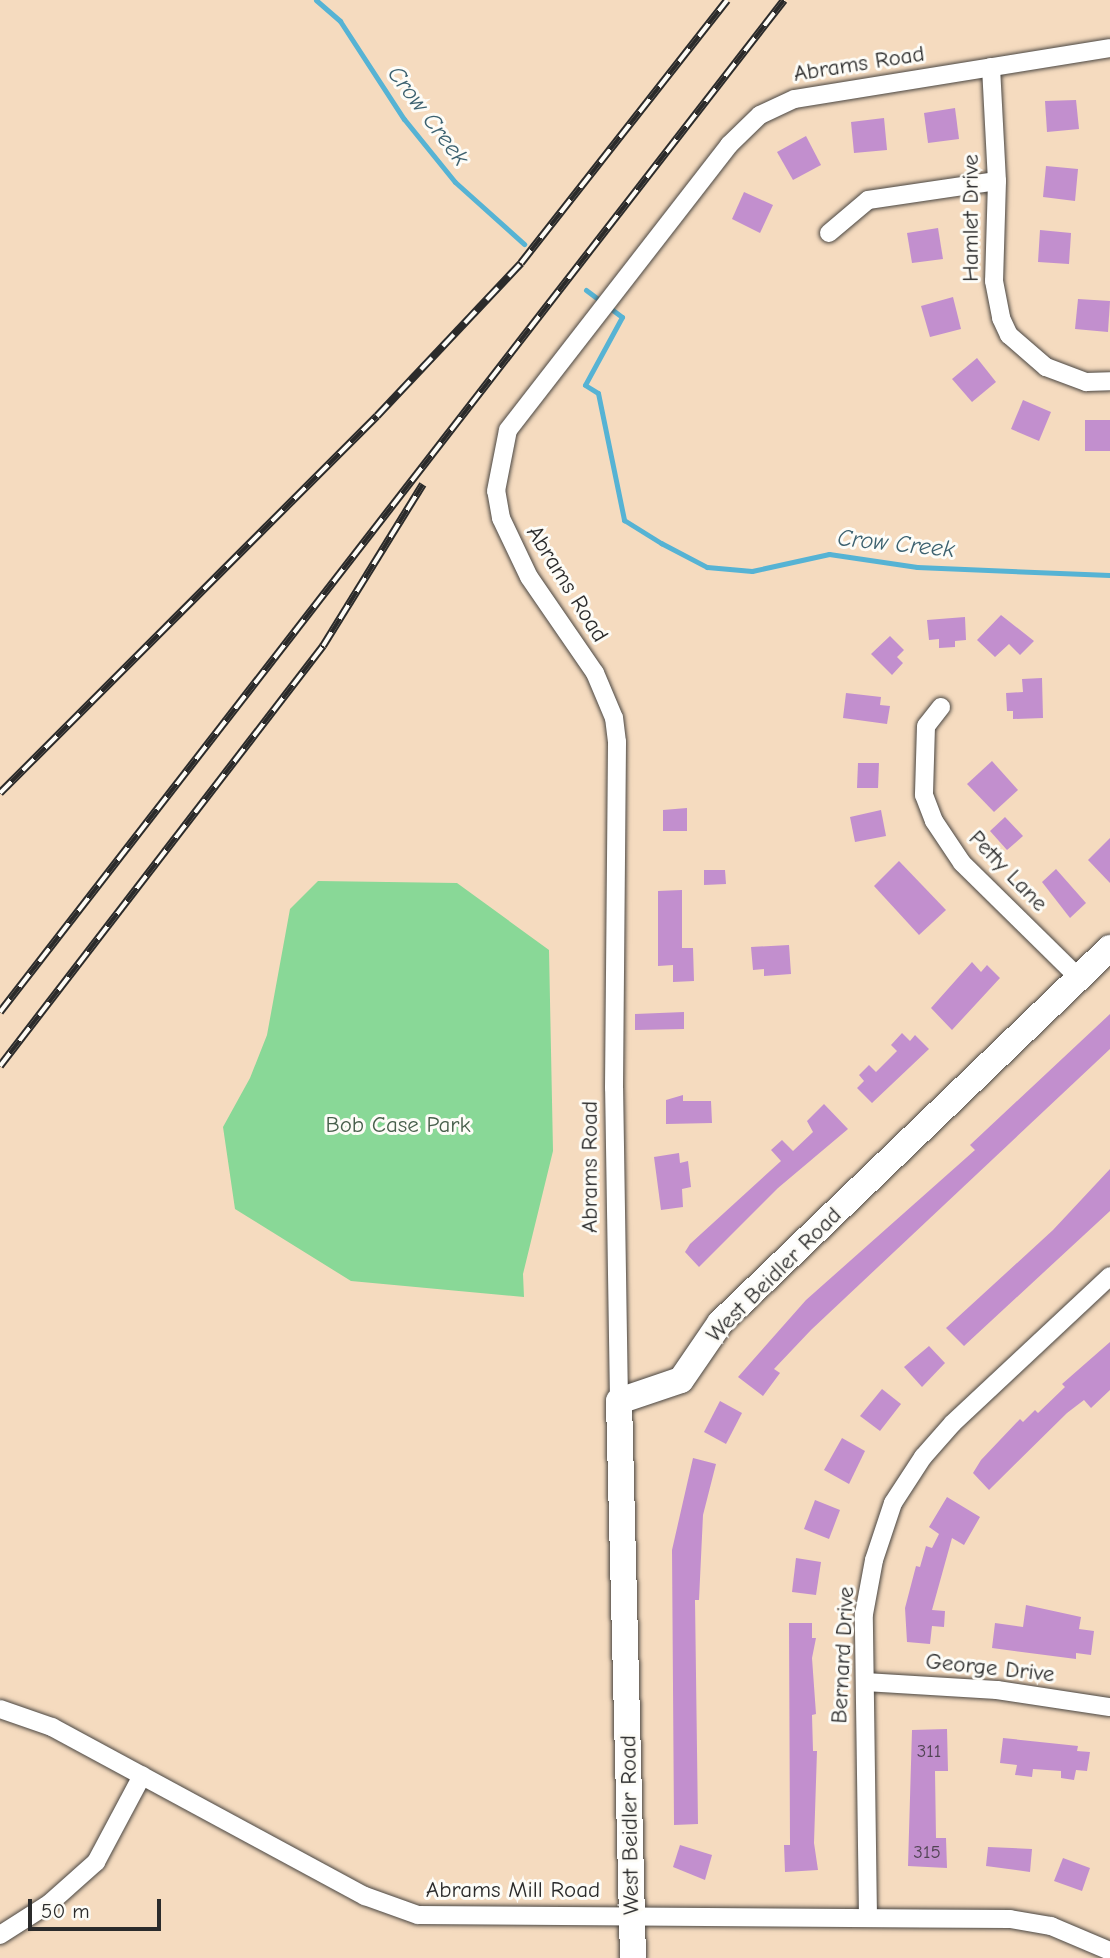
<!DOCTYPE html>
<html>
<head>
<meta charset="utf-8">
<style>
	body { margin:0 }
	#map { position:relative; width:1110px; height:1958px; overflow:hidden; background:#f5dbbf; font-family:"Comic Neue",sans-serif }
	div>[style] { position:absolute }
	.green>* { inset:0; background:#89d897 }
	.stream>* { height:5px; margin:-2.5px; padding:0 2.5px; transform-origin:2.5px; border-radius:2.5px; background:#56b3d4 }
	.building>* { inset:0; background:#c28fce }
	.roads { filter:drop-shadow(0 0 2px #494541) drop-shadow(0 0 2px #494541) }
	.street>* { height:18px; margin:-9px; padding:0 9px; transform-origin:9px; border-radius:9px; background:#fff }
	.secondary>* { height:26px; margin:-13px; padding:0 13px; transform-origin:13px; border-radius:13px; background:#fff }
	.rail>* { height:8px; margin-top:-4px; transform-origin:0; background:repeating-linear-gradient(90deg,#fdfcf7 0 16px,#2b2b2b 0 32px); box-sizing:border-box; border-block:2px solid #2b2b2b }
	span { translate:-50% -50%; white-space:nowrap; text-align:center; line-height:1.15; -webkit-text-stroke:6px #fdfcf7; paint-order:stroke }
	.number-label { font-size:19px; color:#514454 }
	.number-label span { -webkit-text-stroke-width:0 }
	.street-label { font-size:23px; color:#2b2b2b }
	.park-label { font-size:23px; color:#475f4b }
	.water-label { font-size:24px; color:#3c616f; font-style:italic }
	.scale { position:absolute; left:28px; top:1899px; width:133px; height:32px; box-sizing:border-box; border:4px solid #2b2b2b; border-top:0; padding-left:9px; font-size:21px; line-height:24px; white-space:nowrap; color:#2b2b2b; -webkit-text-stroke:5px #fdfcf7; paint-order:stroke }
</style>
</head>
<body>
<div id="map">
	<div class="green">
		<i style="clip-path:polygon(318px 881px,457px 883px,549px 950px,553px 1151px,523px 1274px,524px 1297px,351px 1281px,235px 1209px,223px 1127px,250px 1078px,267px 1035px,290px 909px)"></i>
	</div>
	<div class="stream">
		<i style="left:316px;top:0;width:32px;rotate:41deg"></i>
		<i style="left:340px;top:21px;width:117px;rotate:56.9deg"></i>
		<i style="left:404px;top:119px;width:81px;rotate:51deg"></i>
		<i style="left:455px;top:182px;width:93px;rotate:41.9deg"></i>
		<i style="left:586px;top:290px;width:45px;rotate:36.9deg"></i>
		<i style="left:622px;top:317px;width:77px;rotate:118.6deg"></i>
		<i style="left:585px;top:385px;width:15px;rotate:32deg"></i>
		<i style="left:598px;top:393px;width:130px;rotate:78.4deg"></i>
		<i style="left:624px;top:520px;width:44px;rotate:31.9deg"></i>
		<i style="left:661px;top:543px;width:52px;rotate:27.6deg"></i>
		<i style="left:707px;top:567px;width:45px;rotate:5.1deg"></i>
		<i style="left:752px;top:571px;width:79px;rotate:-12.4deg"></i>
		<i style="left:829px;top:554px;width:89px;rotate:8.4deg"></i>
		<i style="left:917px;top:567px;width:193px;rotate:2.4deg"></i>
	</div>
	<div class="building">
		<i style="clip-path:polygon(1076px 100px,1079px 129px,1047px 132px,1045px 101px)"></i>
		<i style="clip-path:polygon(955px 108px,959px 139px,928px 143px,924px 113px)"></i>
		<i style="clip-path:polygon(884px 118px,887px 150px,854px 153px,851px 122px)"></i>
		<i style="clip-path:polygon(806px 136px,821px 165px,793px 180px,777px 152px)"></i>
		<i style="clip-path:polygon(1046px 166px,1078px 169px,1075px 201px,1043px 197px)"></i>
		<i style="clip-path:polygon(744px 192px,773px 205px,760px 233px,732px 219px)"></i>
		<i style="clip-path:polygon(938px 228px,943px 259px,912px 263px,907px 233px)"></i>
		<i style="clip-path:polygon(1040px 230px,1071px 233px,1069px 264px,1038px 262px)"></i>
		<i style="clip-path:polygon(953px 297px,961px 329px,930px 337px,921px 306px)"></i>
		<i style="clip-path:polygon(1078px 299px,1110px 301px,1108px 332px,1075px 329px)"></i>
		<i style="clip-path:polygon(977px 358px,996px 382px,972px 402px,952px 379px)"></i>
		<i style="clip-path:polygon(1023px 400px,1051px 412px,1039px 441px,1011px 429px)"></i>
		<i style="clip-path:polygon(1085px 420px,1110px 420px,1110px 451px,1085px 451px)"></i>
		<i style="clip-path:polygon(1001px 615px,1034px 641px,1020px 655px,1009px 644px,995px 657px,977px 640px)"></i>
		<i style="clip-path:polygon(965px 617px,966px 640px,955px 641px,955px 647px,939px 648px,939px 639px,929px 640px,927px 620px)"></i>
		<i style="clip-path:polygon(890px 636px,904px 650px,897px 657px,903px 663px,892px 675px,871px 654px)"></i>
		<i style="clip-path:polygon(1042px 678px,1043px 718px,1013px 719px,1013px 711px,1007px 711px,1006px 693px,1023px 692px,1022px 679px)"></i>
		<i style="clip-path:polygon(846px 693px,881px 697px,880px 705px,890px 706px,887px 724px,843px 718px)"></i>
		<i style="clip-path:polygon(992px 761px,1018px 790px,994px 812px,967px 784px)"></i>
		<i style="clip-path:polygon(858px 763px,879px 763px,878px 788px,857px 788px)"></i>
		<i style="clip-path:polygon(687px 808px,687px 831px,663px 831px,663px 810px)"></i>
		<i style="clip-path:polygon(881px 810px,886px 836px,855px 842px,850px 817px)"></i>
		<i style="clip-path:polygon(1005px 817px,1023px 836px,1007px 850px,990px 831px)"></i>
		<i style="clip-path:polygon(1110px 838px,1110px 883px,1088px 860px)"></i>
		<i style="clip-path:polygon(899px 861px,946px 910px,919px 935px,874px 886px)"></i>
		<i style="clip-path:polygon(1056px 869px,1086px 903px,1070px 918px,1042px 882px)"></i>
		<i style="clip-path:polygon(704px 870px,725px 870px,726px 884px,704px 885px)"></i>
		<i style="clip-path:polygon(682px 890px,682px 948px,693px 948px,694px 981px,673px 982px,673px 965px,658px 966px,658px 891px)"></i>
		<i style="clip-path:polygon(789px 945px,791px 974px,764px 976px,764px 969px,753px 970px,751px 947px)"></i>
		<i style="clip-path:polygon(972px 962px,981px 972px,987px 965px,1000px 978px,952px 1030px,931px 1008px)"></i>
		<i style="clip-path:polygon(684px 1012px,684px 1029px,635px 1030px,635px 1014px)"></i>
		<i style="clip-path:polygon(1110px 1014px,1110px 1049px,811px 1330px,774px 1369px,780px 1373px,763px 1396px,738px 1377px,806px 1300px,975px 1150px,970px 1145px)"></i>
		<i style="clip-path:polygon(902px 1033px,910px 1041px,915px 1035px,929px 1049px,872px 1103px,857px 1088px,864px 1081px,859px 1075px,869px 1065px,876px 1072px,897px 1051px,891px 1045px)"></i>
		<i style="clip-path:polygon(683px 1095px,683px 1101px,711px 1101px,712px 1123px,666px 1124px,666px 1100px)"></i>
		<i style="clip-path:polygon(824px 1104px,848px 1129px,778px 1188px,699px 1267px,685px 1252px,690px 1244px,781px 1161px,771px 1150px,782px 1140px,793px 1151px,813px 1132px,807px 1121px)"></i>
		<i style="clip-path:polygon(679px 1153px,680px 1163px,688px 1161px,691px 1187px,682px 1189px,683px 1207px,661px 1210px,654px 1157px)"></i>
		<i style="clip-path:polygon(1110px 1169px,1110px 1211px,964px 1346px,946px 1328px,1053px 1230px)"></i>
		<i style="clip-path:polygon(1110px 1342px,1110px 1390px,1091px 1408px,1084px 1400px,1067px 1413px,989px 1490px,973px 1473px,981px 1460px,1020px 1419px,1023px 1422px,1035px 1410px,1038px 1413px,1065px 1387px,1062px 1384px)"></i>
		<i style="clip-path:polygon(929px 1346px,945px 1363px,922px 1387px,904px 1367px)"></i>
		<i style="clip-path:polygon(882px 1389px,901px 1404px,880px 1431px,860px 1416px)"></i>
		<i style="clip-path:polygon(720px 1401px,742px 1413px,726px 1444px,704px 1432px)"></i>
		<i style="clip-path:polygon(842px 1438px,865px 1451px,849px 1484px,824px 1470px)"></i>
		<i style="clip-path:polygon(693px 1458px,716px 1464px,703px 1515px,699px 1600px,695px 1600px,698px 1824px,674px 1825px,672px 1550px)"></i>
		<i style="clip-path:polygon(947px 1497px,980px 1517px,964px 1545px,952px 1538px,932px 1610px,945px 1611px,944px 1627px,932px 1626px,930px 1644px,907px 1642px,905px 1608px,916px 1566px,920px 1567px,926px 1546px,932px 1548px,939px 1534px,929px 1527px)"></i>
		<i style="clip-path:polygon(815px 1500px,840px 1510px,829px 1539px,804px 1529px)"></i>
		<i style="clip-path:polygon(796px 1558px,821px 1562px,816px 1595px,792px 1592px)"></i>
		<i style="clip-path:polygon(1026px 1605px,1081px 1617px,1079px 1629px,1094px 1631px,1091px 1655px,1076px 1653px,1076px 1659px,992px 1648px,995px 1623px,1023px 1627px)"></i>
		<i style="clip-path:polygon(789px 1623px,812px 1623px,812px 1638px,816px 1638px,812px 1658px,816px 1714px,812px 1715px,813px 1751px,817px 1751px,814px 1843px,818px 1870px,785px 1872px,784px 1845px,790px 1845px)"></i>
		<i style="clip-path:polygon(947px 1729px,948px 1771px,935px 1771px,936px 1838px,946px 1838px,947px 1868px,908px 1866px,912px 1730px)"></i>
		<i style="clip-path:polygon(1003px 1738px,1078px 1746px,1077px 1751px,1090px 1752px,1087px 1771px,1076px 1770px,1074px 1780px,1061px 1778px,1061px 1771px,1033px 1769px,1032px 1777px,1015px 1775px,1017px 1765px,1000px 1763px)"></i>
		<i style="clip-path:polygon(680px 1845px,712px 1855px,705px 1880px,673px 1867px)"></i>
		<i style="clip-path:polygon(988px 1847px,1032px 1849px,1030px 1872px,986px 1866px)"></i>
		<i style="clip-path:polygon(1063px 1858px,1090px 1868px,1082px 1891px,1054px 1881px)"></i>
	</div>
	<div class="roads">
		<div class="street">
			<i style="left:991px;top:67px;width:114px;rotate:87deg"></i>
			<i style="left:997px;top:181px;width:100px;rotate:91.7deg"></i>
			<i style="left:994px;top:281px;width:38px;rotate:79deg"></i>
			<i style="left:1001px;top:318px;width:19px;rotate:65deg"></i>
			<i style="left:1009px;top:335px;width:49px;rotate:40.9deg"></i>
			<i style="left:1046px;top:367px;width:43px;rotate:20.6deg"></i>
			<i style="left:1086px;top:382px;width:24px;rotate:-2deg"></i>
			<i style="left:829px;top:233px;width:51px;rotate:-40.2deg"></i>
			<i style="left:868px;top:200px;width:130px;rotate:-8.4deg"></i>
			<i style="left:941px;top:707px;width:24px;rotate:128deg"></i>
			<i style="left:926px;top:726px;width:69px;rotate:91.7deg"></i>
			<i style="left:924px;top:795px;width:28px;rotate:69deg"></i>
			<i style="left:934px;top:821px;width:50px;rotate:56.3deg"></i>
			<i style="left:962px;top:863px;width:163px;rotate:44.5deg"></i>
			<i style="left:619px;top:1401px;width:313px;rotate:-90.9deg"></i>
			<i style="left:614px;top:1088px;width:346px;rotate:-89.5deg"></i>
			<i style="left:617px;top:742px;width:24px;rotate:-97deg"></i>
			<i style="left:614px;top:718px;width:49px;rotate:-112.9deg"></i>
			<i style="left:595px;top:673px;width:116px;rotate:-124.5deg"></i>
			<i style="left:529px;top:577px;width:65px;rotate:-115.4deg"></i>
			<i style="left:501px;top:518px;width:27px;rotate:-100deg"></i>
			<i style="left:496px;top:491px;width:62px;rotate:-78.9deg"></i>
			<i style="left:508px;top:430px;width:361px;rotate:-52.2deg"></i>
			<i style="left:729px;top:145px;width:43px;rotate:-44.1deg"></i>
			<i style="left:760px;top:115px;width:38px;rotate:-25deg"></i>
			<i style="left:795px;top:99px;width:319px;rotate:-9.2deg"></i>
			<i style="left:865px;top:1682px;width:132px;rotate:3.5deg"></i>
			<i style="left:997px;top:1690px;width:114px;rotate:8.6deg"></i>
			<i style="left:0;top:1709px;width:55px;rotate:19.1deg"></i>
			<i style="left:52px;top:1727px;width:356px;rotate:28.4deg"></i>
			<i style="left:365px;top:1896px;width:56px;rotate:19.7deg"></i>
			<i style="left:418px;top:1915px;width:592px;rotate:0.39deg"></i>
			<i style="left:1010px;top:1919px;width:42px;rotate:9.7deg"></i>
			<i style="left:1051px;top:1926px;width:64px;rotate:23deg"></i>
			<i style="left:868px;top:1917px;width:303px;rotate:-90.8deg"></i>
			<i style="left:864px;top:1614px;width:55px;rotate:-79.5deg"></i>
			<i style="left:874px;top:1560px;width:60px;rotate:-71.6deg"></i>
			<i style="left:893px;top:1503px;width:55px;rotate:-56.9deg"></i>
			<i style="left:923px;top:1457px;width:45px;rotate:-48.6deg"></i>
			<i style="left:953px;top:1423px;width:215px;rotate:-43.1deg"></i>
			<i style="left:0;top:1935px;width:59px;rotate:-32.6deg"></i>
			<i style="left:50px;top:1903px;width:62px;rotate:-41.7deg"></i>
			<i style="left:96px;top:1862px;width:98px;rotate:-61.9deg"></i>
		</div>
		<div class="secondary">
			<i style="left:633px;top:1958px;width:557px;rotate:-91.44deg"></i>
			<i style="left:619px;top:1401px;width:65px;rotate:-18.7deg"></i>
			<i style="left:681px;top:1380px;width:69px;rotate:-55.6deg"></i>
			<i style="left:720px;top:1323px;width:541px;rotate:-43.88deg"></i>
		</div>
	</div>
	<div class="rail">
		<i style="left:0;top:793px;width:533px;rotate:-45deg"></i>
		<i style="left:377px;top:416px;width:210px;rotate:-46.7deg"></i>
		<i style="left:521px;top:263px;width:334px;rotate:-51.9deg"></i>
		<i style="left:0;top:1012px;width:1280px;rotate:-52.23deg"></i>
		<i style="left:0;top:1066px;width:530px;rotate:-52.44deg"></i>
		<i style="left:323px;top:646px;width:190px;rotate:-58.3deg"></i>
	</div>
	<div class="number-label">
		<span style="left:929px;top:1752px">311</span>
		<span style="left:927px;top:1853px">315</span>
	</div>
	<div class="street-label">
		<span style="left:859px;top:64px;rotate:-9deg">Abrams Road</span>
		<span style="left:971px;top:218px;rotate:-90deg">Hamlet Drive</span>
		<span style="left:567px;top:584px;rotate:58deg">Abrams Road</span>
		<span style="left:1008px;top:871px;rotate:46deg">Petty Lane</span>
		<span style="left:590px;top:1167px;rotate:-90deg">Abrams Road</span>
		<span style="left:774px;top:1275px;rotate:-45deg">West Beidler Road</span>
		<span style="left:843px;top:1655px;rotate:-87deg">Bernard Drive</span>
		<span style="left:990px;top:1668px;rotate:6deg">George Drive</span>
		<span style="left:630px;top:1825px;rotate:-91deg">West Beidler Road</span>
		<span style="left:513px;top:1890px">Abrams Mill Road</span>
	</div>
	<div class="park-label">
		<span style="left:398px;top:1125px">Bob Case Park</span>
	</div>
	<div class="water-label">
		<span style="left:428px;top:116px;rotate:53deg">Crow Creek</span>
		<span style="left:896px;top:544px;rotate:6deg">Crow Creek</span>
	</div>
	<div class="scale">50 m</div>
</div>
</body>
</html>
